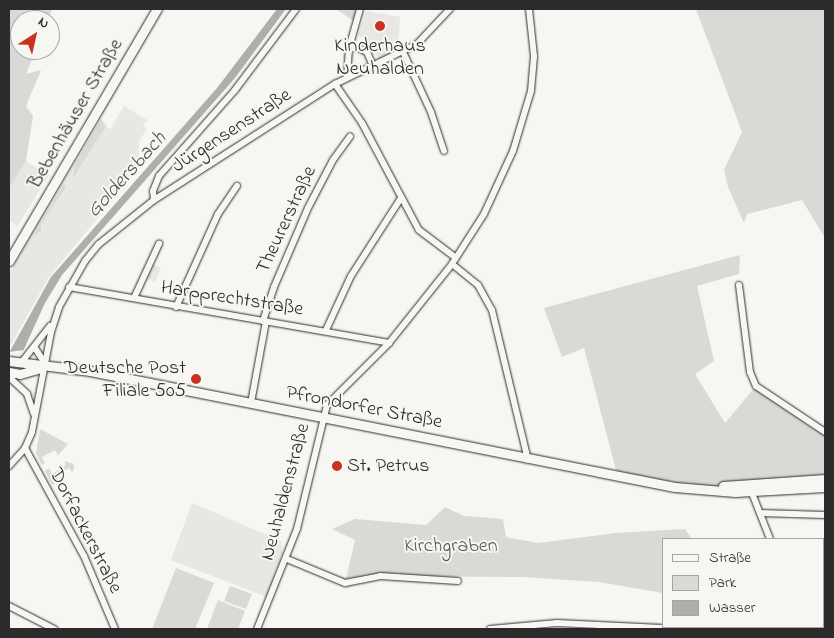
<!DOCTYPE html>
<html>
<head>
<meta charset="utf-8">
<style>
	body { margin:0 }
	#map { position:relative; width:834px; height:638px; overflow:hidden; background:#f6f6f2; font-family:"Indie Flower",sans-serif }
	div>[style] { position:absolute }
	.built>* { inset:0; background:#e7e7e3 }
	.green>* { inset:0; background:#d9d9d5 }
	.water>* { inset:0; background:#aeaeab }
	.pier>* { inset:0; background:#f6f6f2 }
	.roads { filter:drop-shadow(0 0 1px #2b2b2b) drop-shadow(0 0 1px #2b2b2b) }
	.minor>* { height:6px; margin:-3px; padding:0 3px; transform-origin:3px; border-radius:3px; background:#f6f6f2 }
	.tertiary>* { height:9px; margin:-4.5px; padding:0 4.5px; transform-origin:4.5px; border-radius:4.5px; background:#f6f6f2 }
	.secondary>* { height:9px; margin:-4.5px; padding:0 4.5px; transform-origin:4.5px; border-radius:4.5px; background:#f6f6f2 }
	.dots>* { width:14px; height:14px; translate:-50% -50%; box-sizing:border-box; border:2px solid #f6f6f2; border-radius:50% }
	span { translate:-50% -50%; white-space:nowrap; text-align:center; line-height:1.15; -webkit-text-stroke:4px #f6f6f2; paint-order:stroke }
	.poi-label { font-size:20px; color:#2b2b2b }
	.right { translate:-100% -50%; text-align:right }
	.left { translate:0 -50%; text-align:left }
	.street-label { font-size:20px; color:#2b2b2b }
	.park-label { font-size:20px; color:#565656 }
	.water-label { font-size:21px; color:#525251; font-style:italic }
	.frame { position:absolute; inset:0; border:10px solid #2b2b2b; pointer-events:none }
	.legend { position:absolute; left:662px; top:538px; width:162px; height:90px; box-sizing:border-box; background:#f6f6f2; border:1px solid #a5a5a2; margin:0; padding:6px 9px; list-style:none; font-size:15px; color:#2b2b2b }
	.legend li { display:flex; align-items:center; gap:10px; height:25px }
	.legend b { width:25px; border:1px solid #a5a5a2 }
	.north { position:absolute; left:10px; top:10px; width:50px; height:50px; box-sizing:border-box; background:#f6f6f2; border:1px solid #a5a5a2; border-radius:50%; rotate:35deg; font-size:14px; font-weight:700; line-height:20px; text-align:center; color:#2b2b2b }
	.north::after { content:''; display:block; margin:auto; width:18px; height:22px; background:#c8321e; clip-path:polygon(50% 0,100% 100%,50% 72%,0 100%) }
</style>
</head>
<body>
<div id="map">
	<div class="built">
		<i style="clip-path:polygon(366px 11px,400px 17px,398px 50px,379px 59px,363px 37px,358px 36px)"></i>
		<i style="clip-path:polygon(124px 106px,147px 120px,143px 126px,147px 129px,139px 141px,139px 168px,49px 277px,9px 348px,9px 274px,101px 119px,110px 130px)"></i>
		<i style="clip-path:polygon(26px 161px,49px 175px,17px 227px,9px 219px,9px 189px)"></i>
		<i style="clip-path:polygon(150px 263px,161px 268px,155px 282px,144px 277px)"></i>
		<i style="clip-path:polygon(192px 503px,281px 541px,283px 552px,266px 597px,171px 560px)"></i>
	</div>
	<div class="green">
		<i style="clip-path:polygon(9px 9px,52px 9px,48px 20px,20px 20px,20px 50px,36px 50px,26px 74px,41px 70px,26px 106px,33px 116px,26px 161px,9px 189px)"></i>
		<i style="clip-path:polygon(336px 9px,361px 9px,355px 22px)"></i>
		<i style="clip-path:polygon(696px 9px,825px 9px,825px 238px,802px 200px,747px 214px,744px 223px,728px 187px,724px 170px,742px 132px)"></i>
		<i style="clip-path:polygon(101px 119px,106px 126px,73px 178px,75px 165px)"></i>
		<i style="clip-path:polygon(64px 184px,66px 187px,41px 224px,41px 231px,34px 235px)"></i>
		<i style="clip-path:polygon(740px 255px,739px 274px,697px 286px,714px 361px,695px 374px,725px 423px,756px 386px,825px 432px,825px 486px,750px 491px,618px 478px,584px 348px,562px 357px,544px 308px)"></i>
		<i style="clip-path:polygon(40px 429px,68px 444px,58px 455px,55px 450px,42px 457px,45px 463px,42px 465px,36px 453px)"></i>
		<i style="clip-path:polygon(65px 461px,74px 464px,74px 470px,72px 472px,69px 468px,53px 477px,56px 482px,52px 485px,45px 471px,49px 468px,52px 474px,65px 466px)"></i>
		<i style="clip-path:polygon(445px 507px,464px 516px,503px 519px,506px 537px,538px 543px,616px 533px,685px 529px,692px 539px,663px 539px,663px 593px,599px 582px,522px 577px,394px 576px,345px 583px,355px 540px,332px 529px,355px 519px,426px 525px)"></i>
		<i style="clip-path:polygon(176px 568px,214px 583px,195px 629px,152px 629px)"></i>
		<i style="clip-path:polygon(230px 586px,252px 594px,246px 609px,224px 601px)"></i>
		<i style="clip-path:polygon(218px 600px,245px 611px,238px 629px,207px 629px)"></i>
	</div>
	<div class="water">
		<i style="clip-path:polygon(277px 9px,286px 9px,235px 78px,62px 275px,45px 303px,9px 382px,10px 351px,51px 277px,217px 88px)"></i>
	</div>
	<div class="pier">
		<i style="clip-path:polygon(24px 350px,17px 370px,9px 384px,9px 352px)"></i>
	</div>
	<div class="roads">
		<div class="minor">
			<i style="left:349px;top:48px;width:10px"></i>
			<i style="left:359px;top:48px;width:9px;rotate:27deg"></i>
			<i style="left:367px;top:52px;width:15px;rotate:67deg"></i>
			<i style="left:403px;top:52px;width:66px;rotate:65deg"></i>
			<i style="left:431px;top:112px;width:41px;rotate:71.6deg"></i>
			<i style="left:347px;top:77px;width:29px;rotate:-86deg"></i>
			<i style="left:349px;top:48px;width:41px;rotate:-74.2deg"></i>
			<i style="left:335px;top:84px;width:47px;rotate:55.3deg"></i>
			<i style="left:362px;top:123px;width:121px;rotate:62deg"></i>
			<i style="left:419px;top:230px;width:46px;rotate:37.1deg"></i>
			<i style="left:154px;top:200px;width:9px;rotate:-96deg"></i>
			<i style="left:153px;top:191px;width:16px;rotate:-68deg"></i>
			<i style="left:159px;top:176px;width:115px;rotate:-48.5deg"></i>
			<i style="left:235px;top:90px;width:101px;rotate:-53deg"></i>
			<i style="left:452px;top:264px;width:33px;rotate:39deg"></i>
			<i style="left:478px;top:285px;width:29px;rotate:61deg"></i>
			<i style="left:492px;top:310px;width:154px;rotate:76.5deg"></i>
			<i style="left:739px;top:285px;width:88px;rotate:82.8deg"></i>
			<i style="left:750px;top:372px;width:15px;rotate:67deg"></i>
			<i style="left:756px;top:386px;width:83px;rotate:33.7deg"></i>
			<i style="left:69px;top:287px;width:325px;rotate:9.9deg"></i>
			<i style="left:134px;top:298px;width:60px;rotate:-65.2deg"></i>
			<i style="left:176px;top:307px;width:102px;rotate:-65.7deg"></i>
			<i style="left:218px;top:214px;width:34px;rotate:-56deg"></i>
			<i style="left:263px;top:321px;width:36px;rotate:-72deg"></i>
			<i style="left:274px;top:287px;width:86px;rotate:-66.7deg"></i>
			<i style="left:308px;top:208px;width:54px;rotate:-62.5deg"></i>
			<i style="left:333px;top:160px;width:29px;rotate:-54deg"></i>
			<i style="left:326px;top:330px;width:60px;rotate:-65.2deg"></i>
			<i style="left:351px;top:276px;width:93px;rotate:-57.3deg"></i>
			<i style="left:35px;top:348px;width:20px;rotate:57deg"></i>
			<i style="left:21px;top:363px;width:47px;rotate:-51.9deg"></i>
			<i style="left:9px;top:377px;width:25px;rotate:43deg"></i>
			<i style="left:27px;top:394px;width:21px;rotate:71deg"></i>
			<i style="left:251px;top:403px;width:83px;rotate:-79.6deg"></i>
			<i style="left:25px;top:448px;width:123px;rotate:61.4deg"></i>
			<i style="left:84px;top:556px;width:79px;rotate:67deg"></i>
			<i style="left:9px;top:466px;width:24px;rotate:-48deg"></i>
			<i style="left:25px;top:448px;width:17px;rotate:-66deg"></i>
			<i style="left:32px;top:432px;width:102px;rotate:-79.2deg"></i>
			<i style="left:51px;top:332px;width:26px;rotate:-72deg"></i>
			<i style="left:59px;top:307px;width:53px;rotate:-60.5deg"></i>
			<i style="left:85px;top:261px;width:22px;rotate:-51deg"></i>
			<i style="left:99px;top:244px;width:70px;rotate:-38.7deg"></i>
			<i style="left:154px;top:200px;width:215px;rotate:-32.7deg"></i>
			<i style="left:335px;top:84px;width:91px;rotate:-26deg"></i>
			<i style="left:417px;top:44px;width:48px;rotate:-46.7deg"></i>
			<i style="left:750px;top:488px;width:55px;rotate:68.6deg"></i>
			<i style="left:760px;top:513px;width:65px;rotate:1.8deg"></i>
			<i style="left:823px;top:553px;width:2px"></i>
			<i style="left:287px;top:559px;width:63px;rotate:22.5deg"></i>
			<i style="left:345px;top:583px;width:36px;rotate:-11deg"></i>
			<i style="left:380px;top:576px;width:78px;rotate:3.7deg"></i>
			<i style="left:9px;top:606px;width:51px;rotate:27.1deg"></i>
			<i style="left:257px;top:629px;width:108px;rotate:-68.2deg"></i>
			<i style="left:297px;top:529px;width:128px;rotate:-76.4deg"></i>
			<i style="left:327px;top:405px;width:88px;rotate:-45deg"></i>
			<i style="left:389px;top:343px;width:101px;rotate:-51.4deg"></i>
			<i style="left:452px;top:264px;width:59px;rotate:-57.4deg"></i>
			<i style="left:484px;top:214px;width:69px;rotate:-65.3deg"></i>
			<i style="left:513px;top:151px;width:63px;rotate:-73.3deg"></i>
			<i style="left:531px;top:91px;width:35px;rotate:-85deg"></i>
			<i style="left:534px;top:56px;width:47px;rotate:-96.1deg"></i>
			<i style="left:490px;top:629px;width:67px;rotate:-5.1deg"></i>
			<i style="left:557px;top:623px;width:126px;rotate:2.7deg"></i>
		</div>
		<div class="tertiary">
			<i style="left:9px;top:361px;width:82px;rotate:7deg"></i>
			<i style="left:90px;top:371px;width:596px;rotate:11.22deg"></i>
			<i style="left:675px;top:487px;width:60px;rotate:4.8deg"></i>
			<i style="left:735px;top:492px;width:90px;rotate:-3.2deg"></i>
			<i style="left:9px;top:372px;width:11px;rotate:10deg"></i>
			<i style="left:20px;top:374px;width:22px;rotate:-16deg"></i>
			<i style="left:723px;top:486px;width:102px;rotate:-3.9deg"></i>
		</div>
		<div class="secondary">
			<i style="left:9px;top:261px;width:292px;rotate:-59.6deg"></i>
		</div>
	</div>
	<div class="dots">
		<i style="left:380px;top:26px;background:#c8321e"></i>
		<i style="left:196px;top:379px;background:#c8321e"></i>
		<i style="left:337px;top:466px;background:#c8321e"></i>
	</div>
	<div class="poi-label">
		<span style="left:380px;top:58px">Kinderhaus<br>Neuhalden</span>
		<span class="right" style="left:186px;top:380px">Deutsche Post<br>Filiale 505</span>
		<span class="left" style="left:347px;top:466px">St. Petrus</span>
	</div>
	<div class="street-label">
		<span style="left:76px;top:114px;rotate:-60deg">Bebenhäuser Straße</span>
		<span style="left:232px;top:131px;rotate:-33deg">Jürgensenstraße</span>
		<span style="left:287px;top:220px;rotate:-65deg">Theurerstraße</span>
		<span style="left:232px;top:299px;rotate:9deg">Harpprechtstraße</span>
		<span style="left:364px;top:408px;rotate:11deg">Pfrondorfer Straße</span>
		<span style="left:286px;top:492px;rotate:-75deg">Neuhaldenstraße</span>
		<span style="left:85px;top:531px;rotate:63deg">Dorfackerstraße</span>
	</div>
	<div class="park-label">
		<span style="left:451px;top:546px">Kirchgraben</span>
	</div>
	<div class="water-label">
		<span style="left:127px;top:175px;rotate:-48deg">Goldersbach</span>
	</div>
	<div class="frame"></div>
	<ul class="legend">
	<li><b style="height:6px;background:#f6f6f2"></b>Straße</li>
	<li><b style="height:14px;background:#d9d9d5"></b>Park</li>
	<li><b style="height:14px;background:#aeaeab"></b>Wasser</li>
	</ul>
	<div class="north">N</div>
</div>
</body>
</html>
